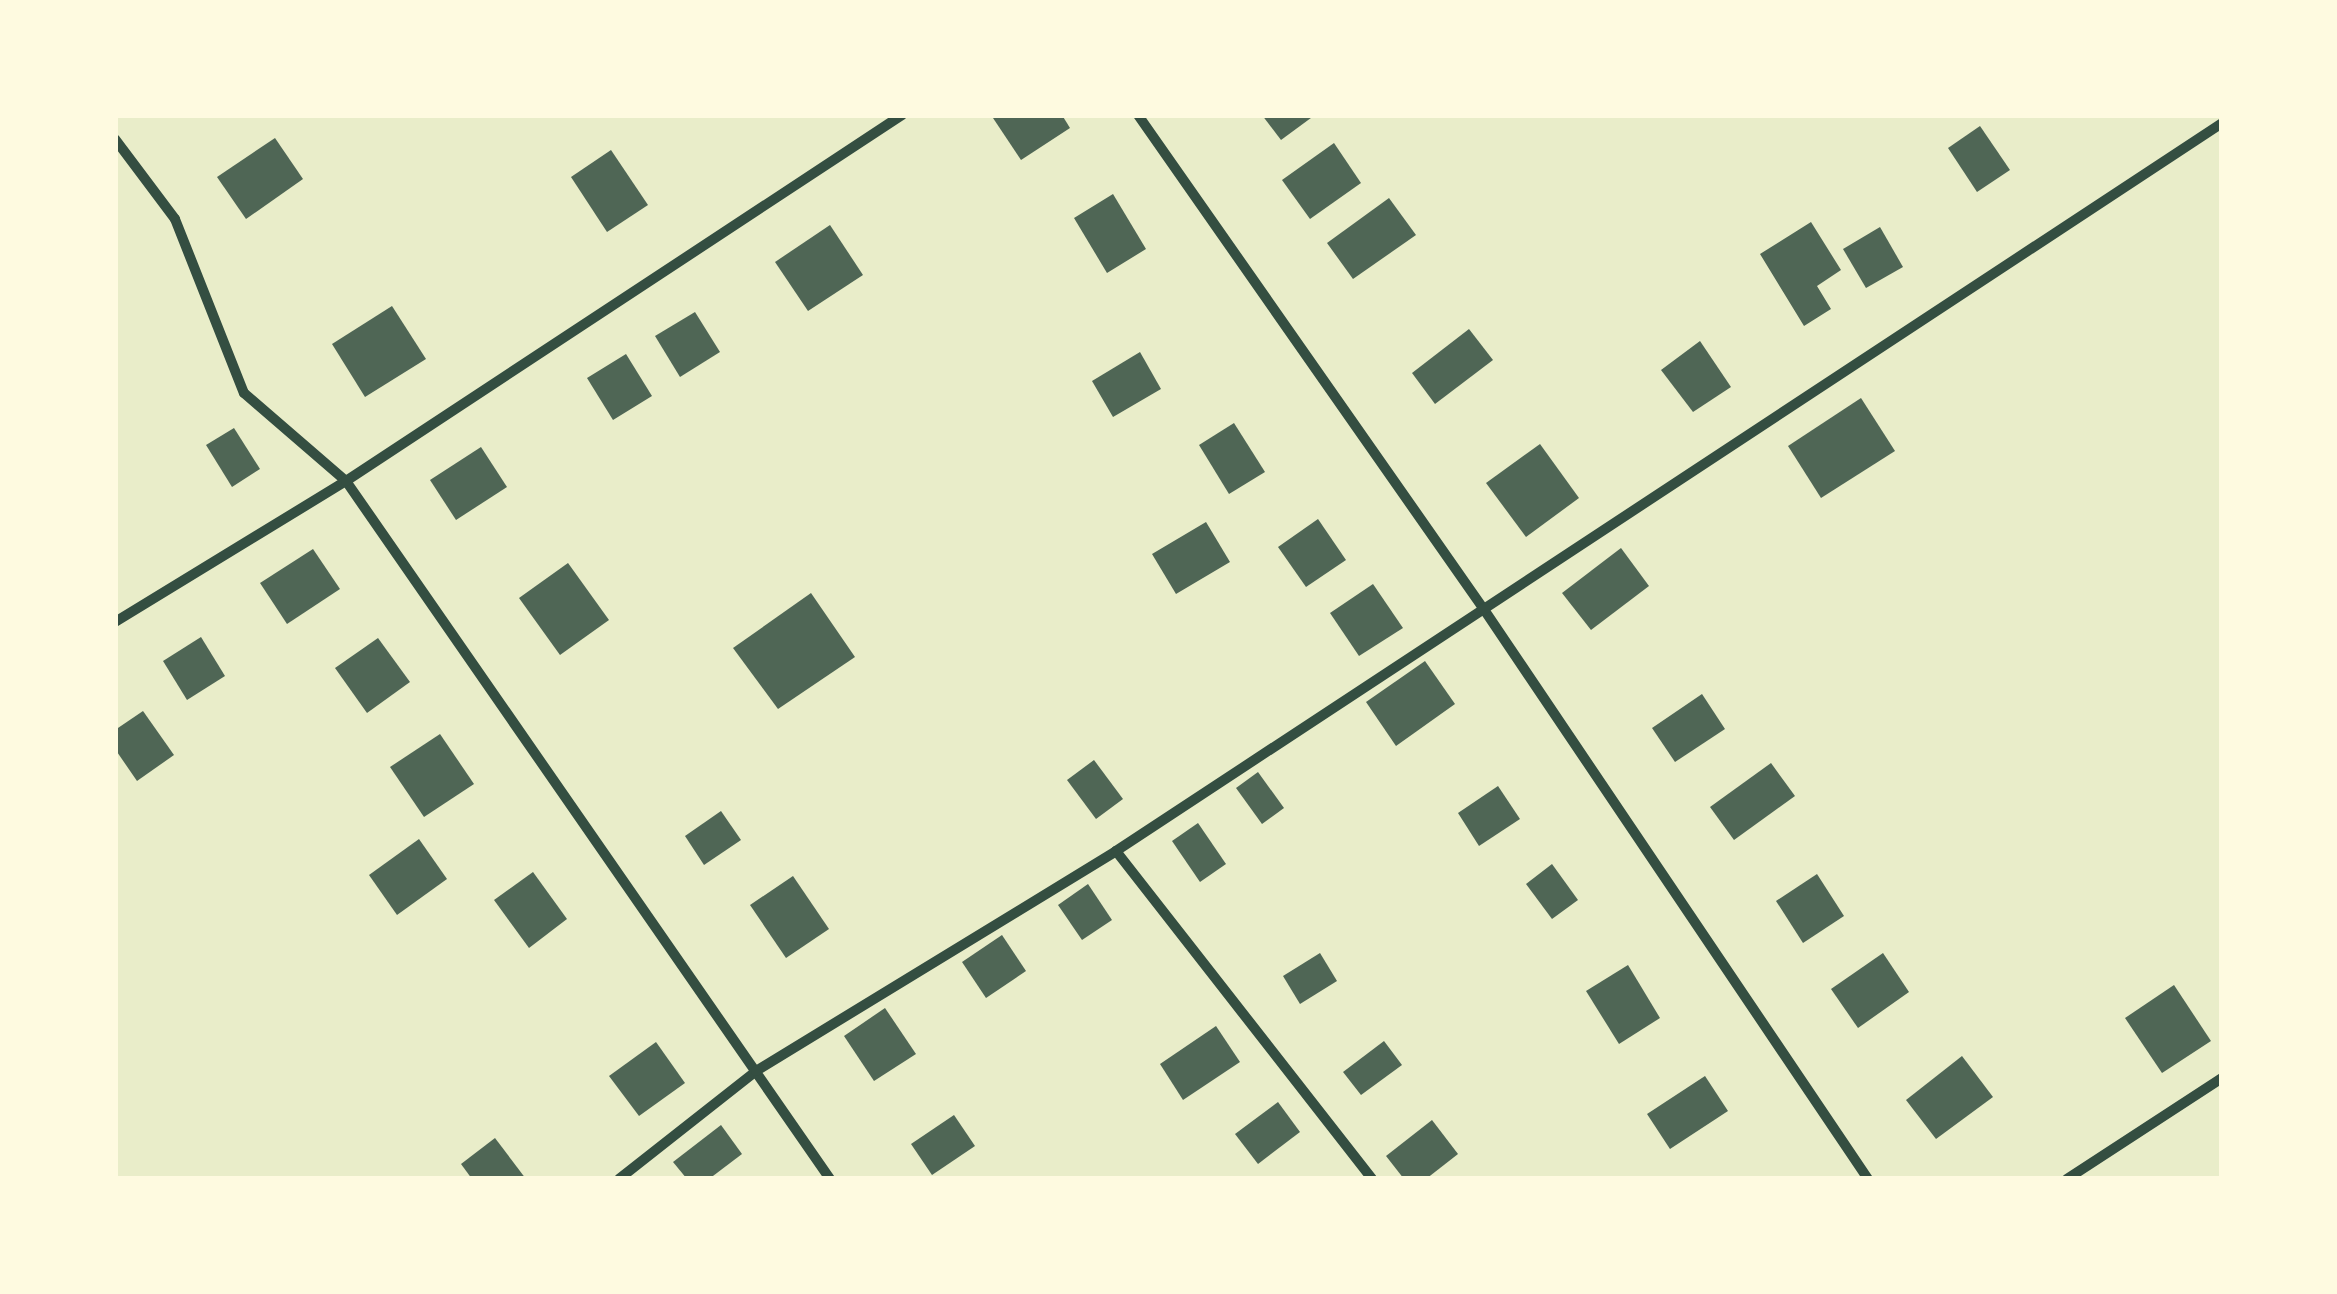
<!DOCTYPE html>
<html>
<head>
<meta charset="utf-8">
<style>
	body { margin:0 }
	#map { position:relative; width:2337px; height:1294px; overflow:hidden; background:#e9edc9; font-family:Raleway,sans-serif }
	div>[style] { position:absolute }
	.building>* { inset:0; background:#4f6655 }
	.minor>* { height:10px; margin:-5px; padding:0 5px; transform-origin:5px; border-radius:5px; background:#344e41 }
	span { translate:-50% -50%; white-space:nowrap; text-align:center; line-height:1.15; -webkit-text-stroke:8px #fefae0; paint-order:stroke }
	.frame { position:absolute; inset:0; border:118px solid #fefae0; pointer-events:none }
</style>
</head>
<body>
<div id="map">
	<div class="building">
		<i style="clip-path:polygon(991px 115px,1062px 115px,1070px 128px,1021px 160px)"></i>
		<i style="clip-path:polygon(1262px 115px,1315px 115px,1281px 140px)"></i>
		<i style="clip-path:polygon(1980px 126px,2010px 170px,1977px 192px,1948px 148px)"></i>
		<i style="clip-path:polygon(275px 138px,303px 179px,246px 219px,217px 177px)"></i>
		<i style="clip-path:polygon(1334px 143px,1361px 183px,1310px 219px,1282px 180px)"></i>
		<i style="clip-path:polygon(611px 150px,648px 205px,607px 232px,571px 177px)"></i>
		<i style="clip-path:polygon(1113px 194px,1146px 249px,1107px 273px,1074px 218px)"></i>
		<i style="clip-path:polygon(1389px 198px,1416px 235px,1353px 279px,1327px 243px)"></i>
		<i style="clip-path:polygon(1811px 222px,1841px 270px,1817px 286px,1831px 309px,1804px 326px,1760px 254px)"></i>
		<i style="clip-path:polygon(830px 225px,863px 275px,808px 311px,775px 262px)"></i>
		<i style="clip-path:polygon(1880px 227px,1903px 267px,1866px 288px,1843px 249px)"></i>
		<i style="clip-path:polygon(392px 306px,426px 359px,365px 397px,332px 344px)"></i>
		<i style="clip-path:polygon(695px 312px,720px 352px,680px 377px,655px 336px)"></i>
		<i style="clip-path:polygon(1469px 329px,1493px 360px,1435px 404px,1412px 373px)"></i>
		<i style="clip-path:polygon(1700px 341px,1731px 387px,1693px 412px,1661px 370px)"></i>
		<i style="clip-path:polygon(1140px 352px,1161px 389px,1113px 417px,1092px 381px)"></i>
		<i style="clip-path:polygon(626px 354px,652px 396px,613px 420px,587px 378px)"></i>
		<i style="clip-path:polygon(1861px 398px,1895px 451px,1821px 498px,1788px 446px)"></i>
		<i style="clip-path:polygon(1234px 423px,1265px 472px,1229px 494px,1199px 445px)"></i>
		<i style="clip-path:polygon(234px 428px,260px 469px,232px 487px,206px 445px)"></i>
		<i style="clip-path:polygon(1540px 444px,1579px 498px,1526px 537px,1486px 483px)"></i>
		<i style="clip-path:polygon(481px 447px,507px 487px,456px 520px,430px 480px)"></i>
		<i style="clip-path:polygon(1318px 519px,1346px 560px,1306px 587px,1278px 547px)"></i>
		<i style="clip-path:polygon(1206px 522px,1230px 562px,1176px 594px,1152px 554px)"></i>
		<i style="clip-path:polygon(1621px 548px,1649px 586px,1591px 630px,1562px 593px)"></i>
		<i style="clip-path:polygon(313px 549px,340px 589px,287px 624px,260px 583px)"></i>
		<i style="clip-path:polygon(568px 563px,609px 620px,560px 655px,519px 598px)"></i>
		<i style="clip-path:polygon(1373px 584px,1403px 628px,1359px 656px,1330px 613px)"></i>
		<i style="clip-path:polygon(811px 593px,855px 657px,778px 709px,733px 648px)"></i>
		<i style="clip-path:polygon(201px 637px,225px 676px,187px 700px,163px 661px)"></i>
		<i style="clip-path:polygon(378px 638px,410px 682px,367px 713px,335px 668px)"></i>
		<i style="clip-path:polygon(1425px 661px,1455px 704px,1396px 746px,1366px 702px)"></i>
		<i style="clip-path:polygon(1702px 694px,1725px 729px,1675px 762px,1652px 728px)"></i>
		<i style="clip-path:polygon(143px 711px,174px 755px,137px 781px,115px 749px,115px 730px)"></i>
		<i style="clip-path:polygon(440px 734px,474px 784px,424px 817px,390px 767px)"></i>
		<i style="clip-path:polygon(1094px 760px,1123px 799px,1096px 819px,1067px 780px)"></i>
		<i style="clip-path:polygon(1771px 763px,1795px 796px,1734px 840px,1710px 807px)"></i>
		<i style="clip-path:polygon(1258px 772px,1284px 808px,1262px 824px,1236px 788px)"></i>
		<i style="clip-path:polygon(1498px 786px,1520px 819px,1479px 846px,1458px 813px)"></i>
		<i style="clip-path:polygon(721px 811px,741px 840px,704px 865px,685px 836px)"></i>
		<i style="clip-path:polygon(1198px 823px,1226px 864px,1200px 882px,1172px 841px)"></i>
		<i style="clip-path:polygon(419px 839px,447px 879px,397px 915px,369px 875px)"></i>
		<i style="clip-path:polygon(1552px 864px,1578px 900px,1552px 919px,1526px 884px)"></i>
		<i style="clip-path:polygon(533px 872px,567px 919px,529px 948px,494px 900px)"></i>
		<i style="clip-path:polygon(1817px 874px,1844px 916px,1803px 943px,1776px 901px)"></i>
		<i style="clip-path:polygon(793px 876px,829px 929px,786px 958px,750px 905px)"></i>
		<i style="clip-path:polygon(1088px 884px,1112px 920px,1082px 940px,1058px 905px)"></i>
		<i style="clip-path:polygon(1002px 935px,1026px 971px,986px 998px,962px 962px)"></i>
		<i style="clip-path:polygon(1320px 953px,1337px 981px,1300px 1004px,1283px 976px)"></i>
		<i style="clip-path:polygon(1883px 953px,1909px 992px,1858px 1028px,1831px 989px)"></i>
		<i style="clip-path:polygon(1628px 965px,1660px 1018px,1619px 1044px,1586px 991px)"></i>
		<i style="clip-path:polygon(2174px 985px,2211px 1041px,2162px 1073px,2125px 1018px)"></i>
		<i style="clip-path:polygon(885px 1008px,916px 1054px,874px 1081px,844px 1036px)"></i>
		<i style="clip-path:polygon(1216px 1026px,1240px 1062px,1183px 1100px,1160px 1064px)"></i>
		<i style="clip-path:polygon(1384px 1041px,1402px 1065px,1361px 1095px,1343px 1072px)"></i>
		<i style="clip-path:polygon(656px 1042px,685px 1083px,639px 1116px,609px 1076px)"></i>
		<i style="clip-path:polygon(1962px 1056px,1993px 1097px,1936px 1139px,1906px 1100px)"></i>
		<i style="clip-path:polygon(1705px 1076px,1728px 1111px,1670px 1149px,1647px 1114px)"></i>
		<i style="clip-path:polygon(1278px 1102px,1300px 1132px,1258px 1164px,1235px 1134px)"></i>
		<i style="clip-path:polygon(954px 1115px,975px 1146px,932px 1175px,911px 1144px)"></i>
		<i style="clip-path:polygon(1432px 1120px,1458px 1154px,1426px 1179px,1404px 1179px,1386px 1156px)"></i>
		<i style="clip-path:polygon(721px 1125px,742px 1154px,709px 1179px,687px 1179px,673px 1162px)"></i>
		<i style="clip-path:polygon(495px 1138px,526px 1179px,472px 1179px,461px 1164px)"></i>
	</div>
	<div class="minor">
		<i style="left:1138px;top:115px;width:602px;rotate:55.02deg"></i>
		<i style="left:1483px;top:608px;width:689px;rotate:56.01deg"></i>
		<i style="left:115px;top:139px;width:100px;rotate:53.1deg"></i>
		<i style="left:175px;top:219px;width:187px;rotate:68.4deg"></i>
		<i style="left:244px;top:393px;width:135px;rotate:40.8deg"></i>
		<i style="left:346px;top:481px;width:849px;rotate:55.26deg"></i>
		<i style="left:115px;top:622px;width:271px;rotate:-31.4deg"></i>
		<i style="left:346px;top:481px;width:666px;rotate:-33.36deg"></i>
		<i style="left:1116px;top:851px;width:416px;rotate:52deg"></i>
		<i style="left:619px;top:1179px;width:174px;rotate:-38.2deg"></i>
		<i style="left:756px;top:1071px;width:422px;rotate:-31.4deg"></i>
		<i style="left:1116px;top:851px;width:1324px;rotate:-33.35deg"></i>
		<i style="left:2067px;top:1179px;width:185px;rotate:-33.1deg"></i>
	</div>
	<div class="frame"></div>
</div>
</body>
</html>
